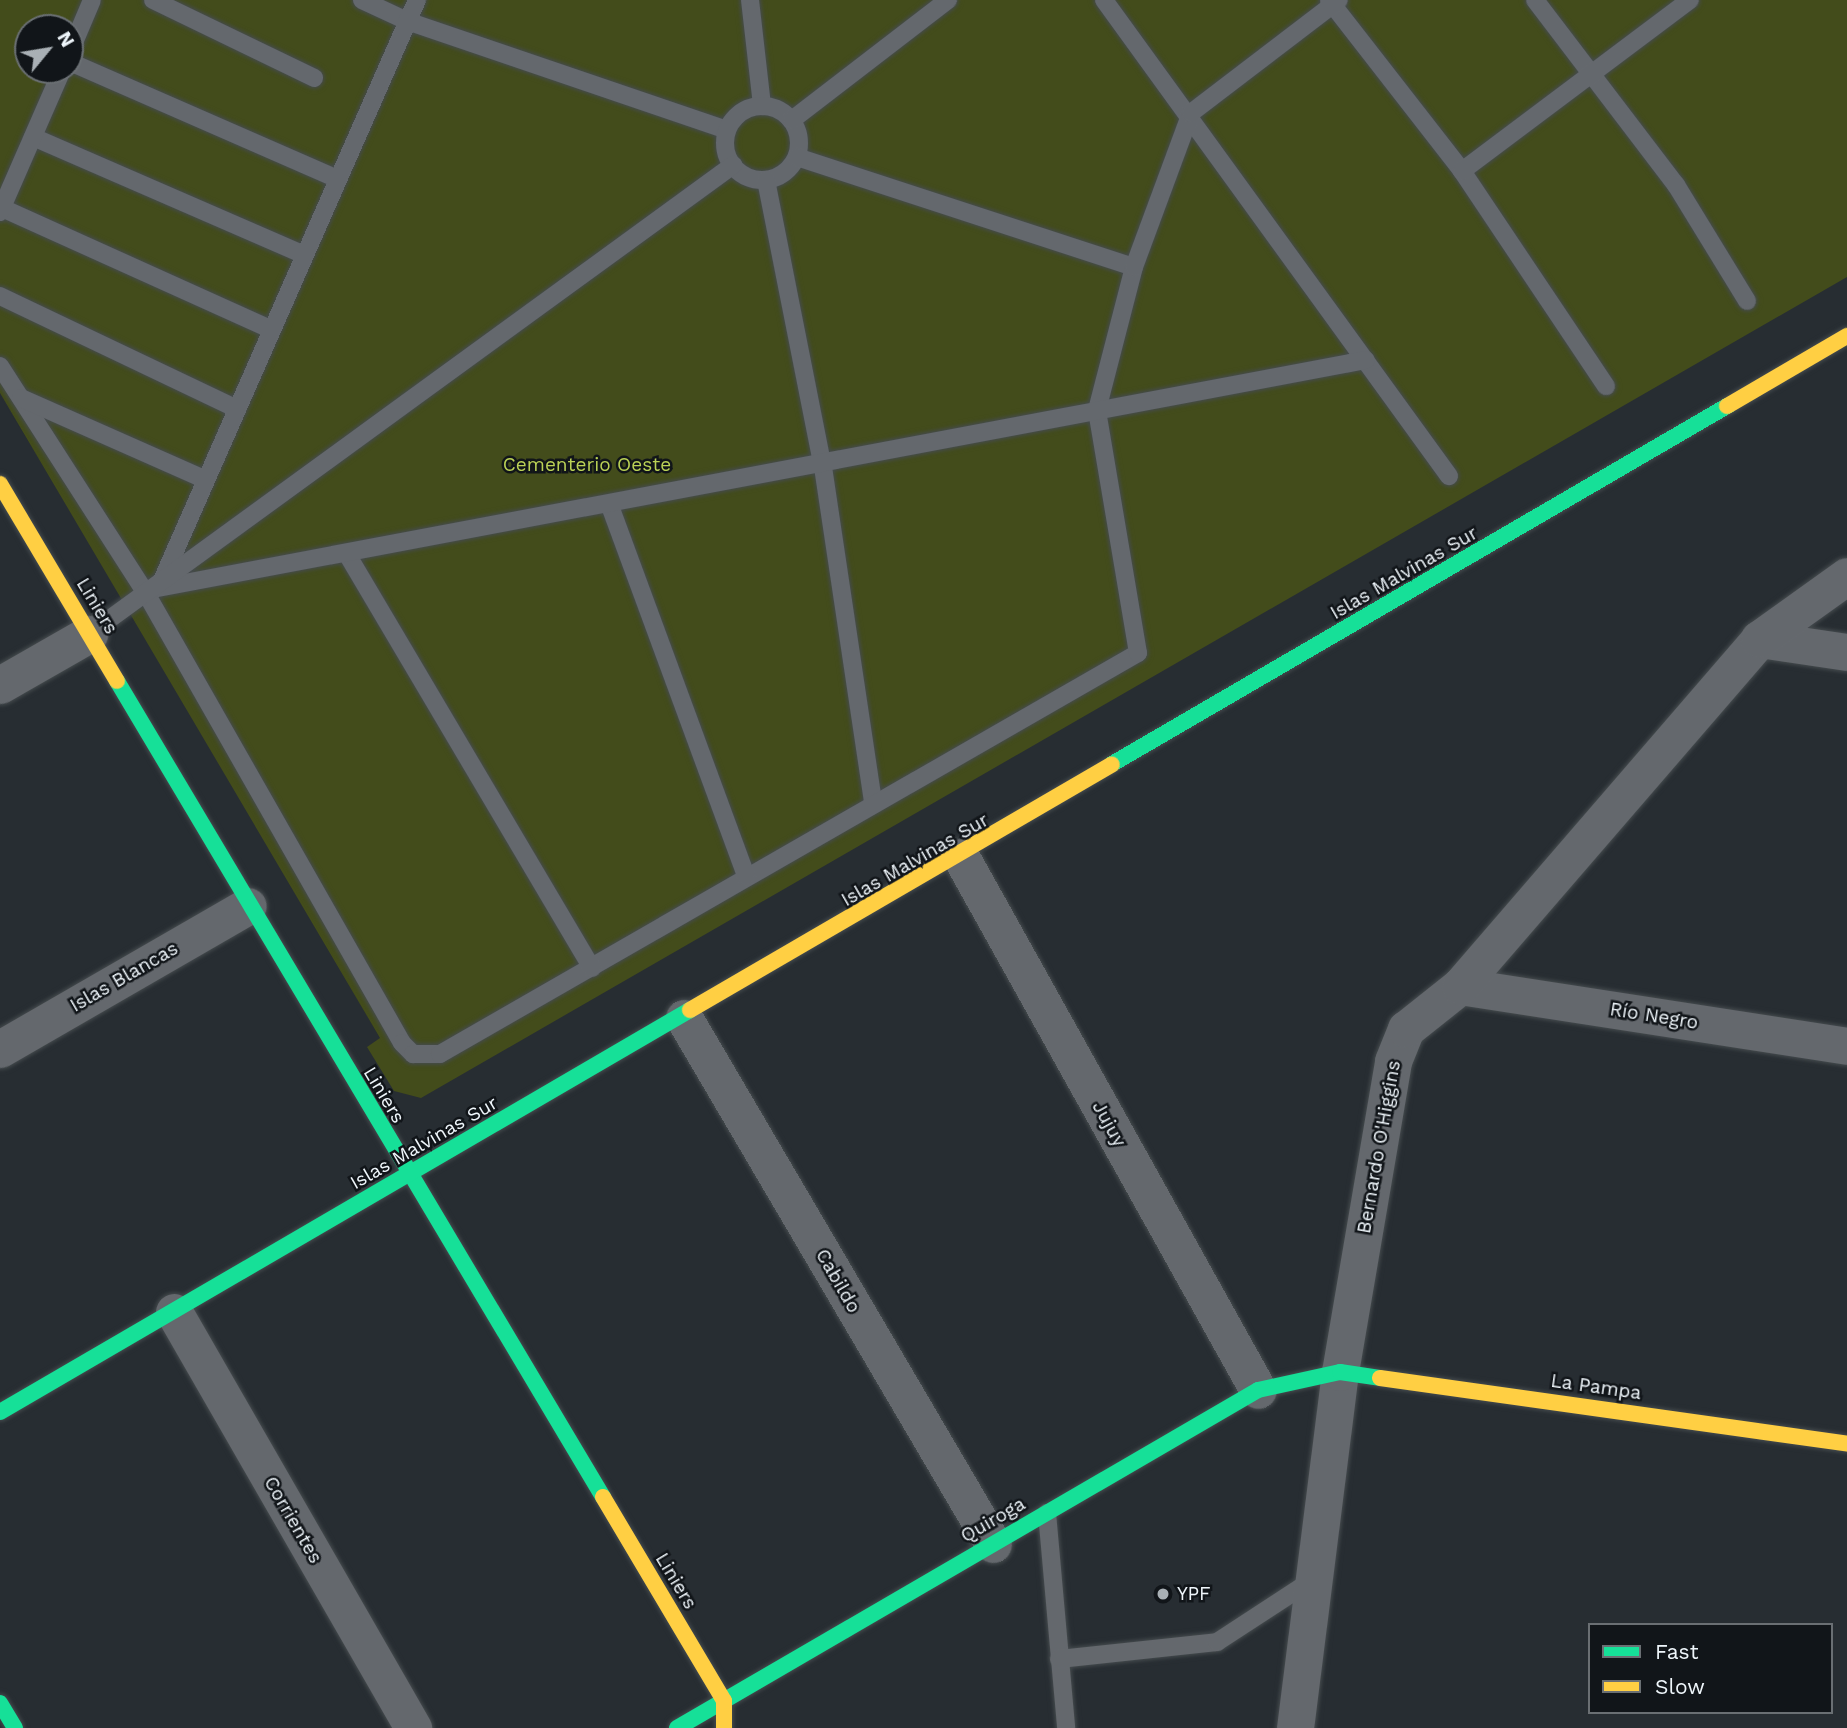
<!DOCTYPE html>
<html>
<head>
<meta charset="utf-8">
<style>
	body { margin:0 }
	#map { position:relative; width:1847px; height:1728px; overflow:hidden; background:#272d32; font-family:"Work Sans",sans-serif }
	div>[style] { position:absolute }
	.green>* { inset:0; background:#434c1b }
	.roads { filter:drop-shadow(0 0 2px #454b4e) drop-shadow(0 0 2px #454b4e) }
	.lane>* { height:18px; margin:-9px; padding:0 9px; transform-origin:9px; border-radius:9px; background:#64686d }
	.lane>.ring { margin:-9px; padding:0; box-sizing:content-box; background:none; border:18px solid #64686d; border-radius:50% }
	.street>* { height:37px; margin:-18.5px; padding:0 18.5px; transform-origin:18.5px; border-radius:18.5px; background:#64686d }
	.fast>* { height:16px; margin:-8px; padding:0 8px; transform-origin:8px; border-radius:8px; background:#16e098 }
	.slow>* { height:16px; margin:-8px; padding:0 8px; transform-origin:8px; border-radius:8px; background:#ffcf43 }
	.dots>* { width:19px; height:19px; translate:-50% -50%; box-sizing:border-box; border:4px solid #111519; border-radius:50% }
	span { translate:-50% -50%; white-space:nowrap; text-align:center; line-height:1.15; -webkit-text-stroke:5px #111519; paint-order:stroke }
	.park-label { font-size:19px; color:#bbd256 }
	.street-label { font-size:19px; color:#eff6fb }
	.poi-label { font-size:19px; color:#eff6fb }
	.left { translate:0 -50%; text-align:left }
	.legend { position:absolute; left:1588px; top:1623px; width:245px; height:91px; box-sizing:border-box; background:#111519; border:2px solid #6a6f73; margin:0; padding:9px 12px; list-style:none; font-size:21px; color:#eff6fb }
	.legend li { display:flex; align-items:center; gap:14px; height:35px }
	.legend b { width:35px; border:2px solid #6a6f73 }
	.north { position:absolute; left:14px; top:14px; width:70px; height:70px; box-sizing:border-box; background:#111519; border:2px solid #6a6f73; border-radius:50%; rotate:60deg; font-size:19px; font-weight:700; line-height:28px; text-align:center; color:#eff6fb }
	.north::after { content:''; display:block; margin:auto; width:24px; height:32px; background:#a9b0b5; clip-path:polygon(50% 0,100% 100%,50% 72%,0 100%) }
</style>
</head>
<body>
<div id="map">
	<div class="green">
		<i style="clip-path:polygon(evenodd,0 0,1847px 0,1847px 277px,421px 1098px,394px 1091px,367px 1047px,380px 1038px,0 393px,0 0,28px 28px,70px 28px,70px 70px,28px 70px,28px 28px)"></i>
	</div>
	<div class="roads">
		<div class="lane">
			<i style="left:153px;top:0;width:179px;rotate:25.8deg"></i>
			<i style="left:362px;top:0;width:50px;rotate:25deg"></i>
			<i style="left:407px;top:21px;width:338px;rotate:18.8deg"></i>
			<i style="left:750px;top:0;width:107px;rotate:83.5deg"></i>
			<i style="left:1104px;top:0;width:588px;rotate:54.07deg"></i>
			<i style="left:1329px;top:0;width:217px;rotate:52.1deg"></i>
			<i style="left:1462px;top:171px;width:259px;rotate:56.2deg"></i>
			<i style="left:1535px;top:0;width:233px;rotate:52.7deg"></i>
			<i style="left:1676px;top:185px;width:136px;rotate:58.5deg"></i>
			<i style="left:70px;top:52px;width:56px;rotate:-67.1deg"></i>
			<i style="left:70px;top:62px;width:292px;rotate:23.6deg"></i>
			<i class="ring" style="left:725px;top:106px;width:56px;height:56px"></i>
			<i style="left:792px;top:120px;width:197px;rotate:-37.6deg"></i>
			<i style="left:33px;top:137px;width:296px;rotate:23.5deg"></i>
			<i style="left:797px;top:157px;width:354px;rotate:18.1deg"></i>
			<i style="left:1462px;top:171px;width:285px;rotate:-36.9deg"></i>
			<i style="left:766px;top:180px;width:293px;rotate:78.8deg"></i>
			<i style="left:823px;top:467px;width:340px;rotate:81.5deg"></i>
			<i style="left:2px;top:208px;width:296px;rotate:24.3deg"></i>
			<i style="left:0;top:212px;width:155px;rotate:-66.4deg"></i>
			<i style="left:0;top:296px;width:263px;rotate:25.5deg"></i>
			<i style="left:0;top:366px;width:272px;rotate:57.3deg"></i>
			<i style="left:147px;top:595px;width:515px;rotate:60.35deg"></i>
			<i style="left:402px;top:1043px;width:16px;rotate:45deg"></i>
			<i style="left:413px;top:1054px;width:27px"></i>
			<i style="left:440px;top:1054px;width:805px;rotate:-29.88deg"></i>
			<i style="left:1138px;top:653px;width:246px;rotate:-99.6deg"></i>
			<i style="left:1097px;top:410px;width:148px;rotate:-75.5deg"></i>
			<i style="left:1134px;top:267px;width:164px;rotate:-69.7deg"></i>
			<i style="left:1191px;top:113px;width:186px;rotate:-37.4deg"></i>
			<i style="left:21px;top:398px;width:202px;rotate:23.9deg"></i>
			<i style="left:610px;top:506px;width:394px;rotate:69.8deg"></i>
			<i style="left:347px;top:554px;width:481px;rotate:59.4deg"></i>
			<i style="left:160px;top:585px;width:639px;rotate:-66.28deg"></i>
			<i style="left:158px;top:588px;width:1229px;rotate:-10.69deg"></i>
			<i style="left:89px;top:634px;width:797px;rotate:-36.06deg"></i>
			<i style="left:1047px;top:1513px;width:216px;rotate:84.9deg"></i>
			<i style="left:1059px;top:1659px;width:159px;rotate:-6.1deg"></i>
			<i style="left:1217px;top:1642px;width:113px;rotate:-33.1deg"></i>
		</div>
		<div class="street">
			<i style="left:1759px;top:639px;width:89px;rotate:8.4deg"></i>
			<i style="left:0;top:685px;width:103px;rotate:-29.8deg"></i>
			<i style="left:961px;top:857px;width:610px;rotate:60.87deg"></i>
			<i style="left:1460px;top:986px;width:392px;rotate:8.8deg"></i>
			<i style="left:684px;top:1018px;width:610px;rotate:59.57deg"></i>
			<i style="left:0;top:1049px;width:286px;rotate:-30deg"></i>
			<i style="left:174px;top:1312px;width:480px;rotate:60.1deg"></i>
			<i style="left:1295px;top:1728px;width:359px;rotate:-82.8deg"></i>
			<i style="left:1340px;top:1372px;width:315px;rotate:-80.3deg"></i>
			<i style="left:1393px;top:1061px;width:35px;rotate:-68deg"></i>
			<i style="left:1406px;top:1029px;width:69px;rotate:-38.5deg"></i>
			<i style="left:1460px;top:986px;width:458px;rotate:-49.2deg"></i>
			<i style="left:1759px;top:639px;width:108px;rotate:-35.6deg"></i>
		</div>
		<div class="fast">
			<i style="left:117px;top:681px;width:950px;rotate:59.22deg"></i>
			<i style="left:1112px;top:764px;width:712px;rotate:-30.2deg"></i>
			<i style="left:0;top:1412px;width:799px;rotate:-30.23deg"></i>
			<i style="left:0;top:1703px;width:29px;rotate:59deg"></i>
			<i style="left:677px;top:1728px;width:672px;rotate:-30.19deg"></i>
			<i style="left:1258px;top:1390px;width:84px;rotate:-12.4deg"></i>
			<i style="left:1340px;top:1372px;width:40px;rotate:8.5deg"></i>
		</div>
		<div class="slow">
			<i style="left:1727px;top:406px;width:139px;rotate:-30.3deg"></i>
			<i style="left:0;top:484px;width:229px;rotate:59.3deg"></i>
			<i style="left:690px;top:1010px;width:488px;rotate:-30.2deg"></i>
			<i style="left:1380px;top:1378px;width:472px;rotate:8deg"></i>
			<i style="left:603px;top:1497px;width:237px;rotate:59.3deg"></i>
			<i style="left:724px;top:1701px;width:27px;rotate:90deg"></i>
		</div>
	</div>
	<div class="dots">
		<i style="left:1163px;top:1594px;background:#a9b0b5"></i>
	</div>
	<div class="park-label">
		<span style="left:587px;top:465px">Cementerio Oeste</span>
	</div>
	<div class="street-label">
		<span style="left:1404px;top:573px;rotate:-30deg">Islas Malvinas Sur</span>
		<span style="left:97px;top:606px;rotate:59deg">Liniers</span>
		<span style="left:915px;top:860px;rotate:-30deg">Islas Malvinas Sur</span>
		<span style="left:124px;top:977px;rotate:-30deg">Islas Blancas</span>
		<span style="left:1654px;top:1016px;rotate:9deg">Río Negro</span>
		<span style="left:384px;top:1095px;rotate:59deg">Liniers</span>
		<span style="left:1109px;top:1124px;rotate:61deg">Jujuy</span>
		<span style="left:424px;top:1143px;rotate:-30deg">Islas Malvinas Sur</span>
		<span style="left:1379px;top:1147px;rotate:-80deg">Bernardo O'Higgins</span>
		<span style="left:838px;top:1281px;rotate:60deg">Cabildo</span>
		<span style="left:1596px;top:1387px;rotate:8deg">La Pampa</span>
		<span style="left:293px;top:1520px;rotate:60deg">Corrientes</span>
		<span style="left:993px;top:1520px;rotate:-30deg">Quiroga</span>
		<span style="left:676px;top:1581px;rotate:59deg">Liniers</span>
	</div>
	<div class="poi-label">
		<span class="left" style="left:1177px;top:1594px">YPF</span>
	</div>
	<ul class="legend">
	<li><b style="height:9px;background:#16e098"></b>Fast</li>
	<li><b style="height:9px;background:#ffcf43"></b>Slow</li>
	</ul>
	<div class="north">N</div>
</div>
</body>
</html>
